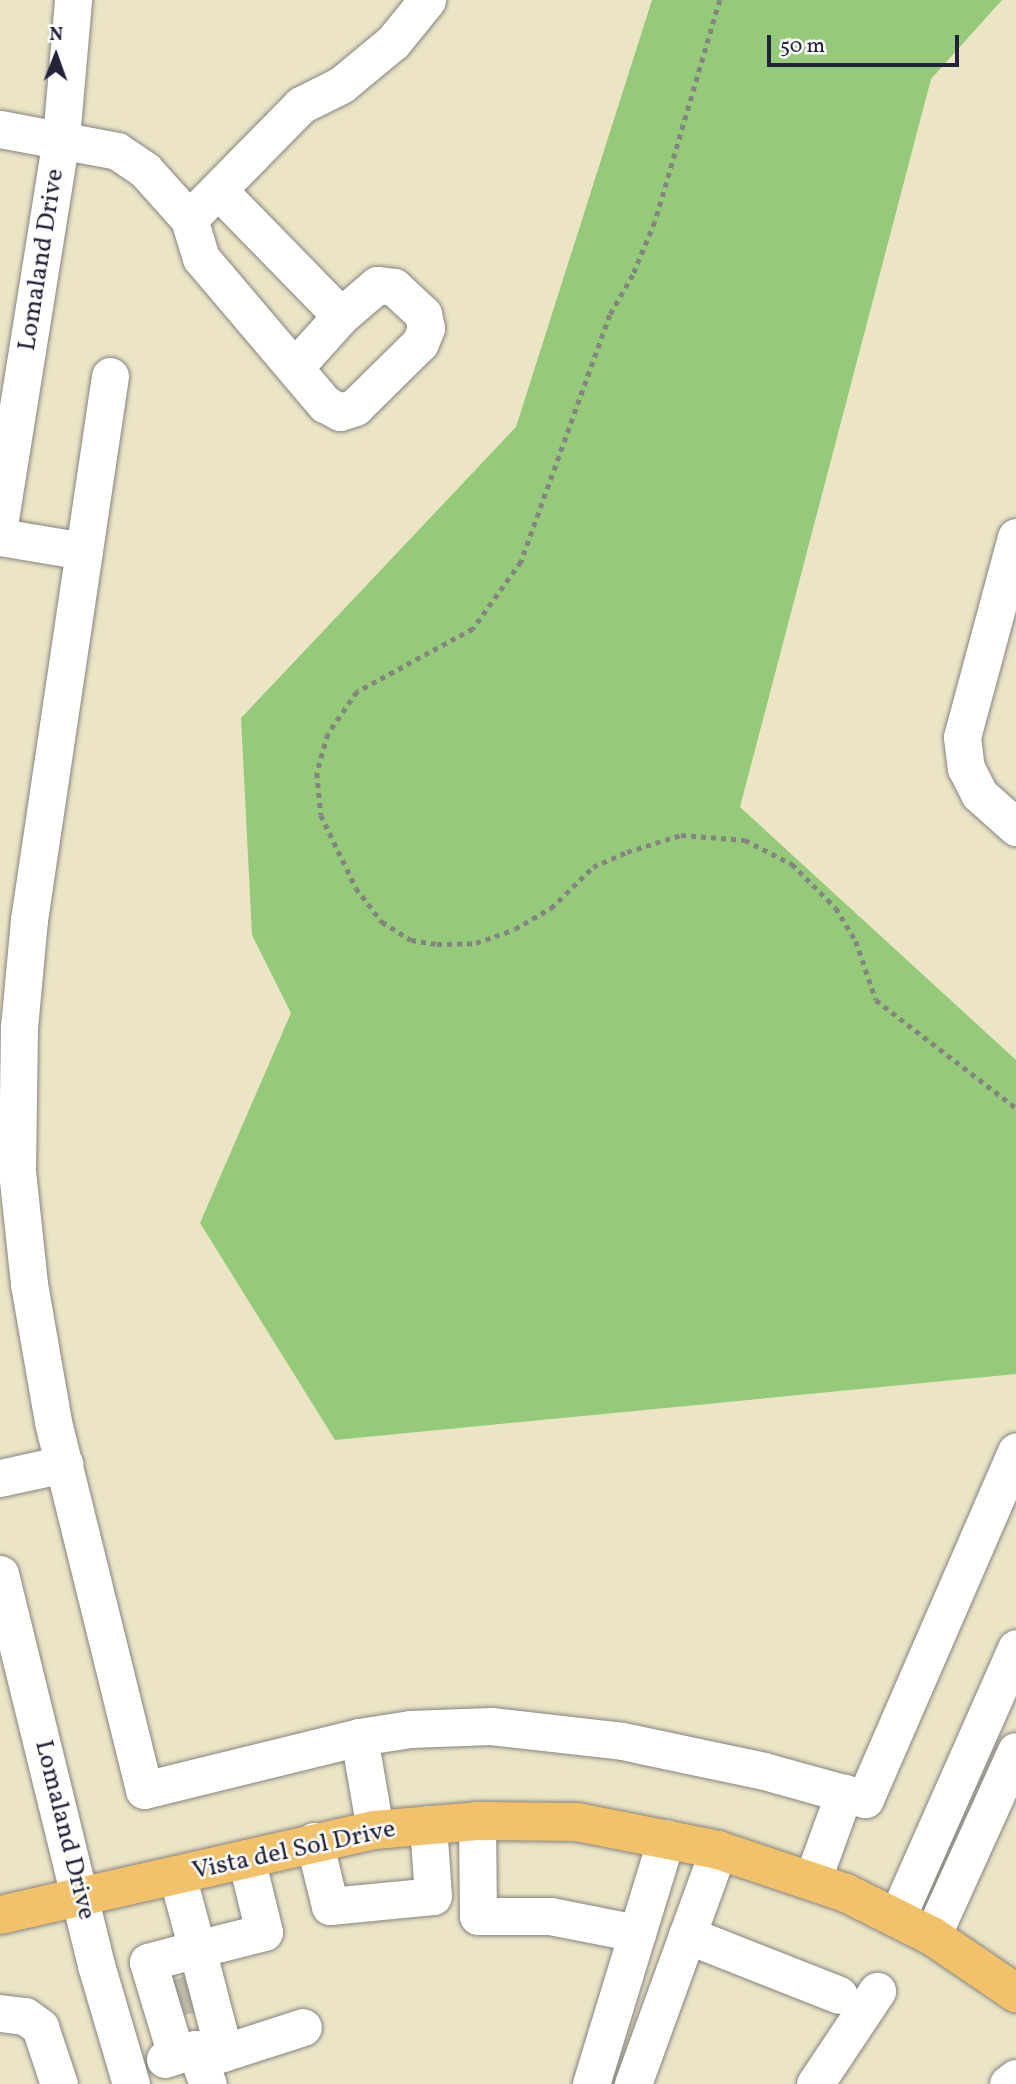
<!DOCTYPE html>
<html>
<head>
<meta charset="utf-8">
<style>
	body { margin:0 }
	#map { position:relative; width:1016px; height:2084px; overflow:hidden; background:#ebe5c6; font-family:Vollkorn,serif }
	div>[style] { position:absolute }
	.green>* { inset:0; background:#95ca7b }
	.minor-tunnel>* { height:37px; margin-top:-18.5px; transform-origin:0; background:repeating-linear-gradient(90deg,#c3beaa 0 37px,transparent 0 55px) }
	.path>* { height:4.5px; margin-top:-2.25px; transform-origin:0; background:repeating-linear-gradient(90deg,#868480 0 5px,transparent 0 10px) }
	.roads { filter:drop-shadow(0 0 2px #868480) drop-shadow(0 0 2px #868480) }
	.minor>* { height:37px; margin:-18.5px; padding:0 18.5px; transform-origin:18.5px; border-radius:18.5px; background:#fff }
	.major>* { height:38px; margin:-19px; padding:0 19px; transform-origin:19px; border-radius:19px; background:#f2c26a }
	span { translate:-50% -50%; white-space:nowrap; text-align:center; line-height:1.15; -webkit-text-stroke:5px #fff; paint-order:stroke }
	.street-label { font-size:26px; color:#22223b }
	.north { position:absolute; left:21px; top:21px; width:70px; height:70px; -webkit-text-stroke:5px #fff; paint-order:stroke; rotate:1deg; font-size:19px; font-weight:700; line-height:28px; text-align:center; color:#22223b }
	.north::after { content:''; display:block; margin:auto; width:24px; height:32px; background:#22223b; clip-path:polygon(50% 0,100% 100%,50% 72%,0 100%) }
	.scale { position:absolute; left:767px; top:35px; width:192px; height:32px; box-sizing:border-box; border:4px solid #22223b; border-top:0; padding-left:9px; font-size:21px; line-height:24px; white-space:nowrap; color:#22223b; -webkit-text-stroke:5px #fff; paint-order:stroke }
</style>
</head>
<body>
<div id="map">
	<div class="green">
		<i style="clip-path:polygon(652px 0,1002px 0,931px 79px,740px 807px,1016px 1060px,1016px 1374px,335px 1440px,200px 1223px,291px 1013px,252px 935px,241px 718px,516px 427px)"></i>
	</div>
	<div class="minor-tunnel">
		<i style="left:166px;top:2000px;width:29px;rotate:-14deg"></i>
	</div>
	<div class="path">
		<i style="left:720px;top:0;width:231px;rotate:106.3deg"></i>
		<i style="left:655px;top:222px;width:57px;rotate:112.5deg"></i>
		<i style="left:633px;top:275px;width:46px;rotate:119.9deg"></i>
		<i style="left:610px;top:315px;width:263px;rotate:109.8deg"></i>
		<i style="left:521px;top:562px;width:82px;rotate:125.6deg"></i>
		<i style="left:473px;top:629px;width:132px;rotate:151.5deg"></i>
		<i style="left:357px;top:692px;width:51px;rotate:124.6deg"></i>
		<i style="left:328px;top:734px;width:41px;rotate:105.8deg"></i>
		<i style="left:317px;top:773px;width:42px;rotate:84.6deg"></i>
		<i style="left:321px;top:815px;width:81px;rotate:64.4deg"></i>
		<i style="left:356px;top:888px;width:43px;rotate:52.6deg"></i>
		<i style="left:382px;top:922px;width:34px;rotate:32deg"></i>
		<i style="left:411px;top:940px;width:26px;rotate:9deg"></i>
		<i style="left:437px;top:944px;width:39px;rotate:-1deg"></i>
		<i style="left:476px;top:943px;width:41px;rotate:-19.7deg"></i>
		<i style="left:515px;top:929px;width:42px;rotate:-30.3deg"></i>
		<i style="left:551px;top:908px;width:59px;rotate:-44.3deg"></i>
		<i style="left:593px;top:867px;width:37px;rotate:-24deg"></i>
		<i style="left:627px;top:852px;width:57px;rotate:-17.5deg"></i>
		<i style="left:681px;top:835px;width:64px;rotate:4.5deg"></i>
		<i style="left:745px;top:840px;width:53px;rotate:27.1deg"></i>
		<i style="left:792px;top:864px;width:62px;rotate:45deg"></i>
		<i style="left:836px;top:908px;width:39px;rotate:59deg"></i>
		<i style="left:856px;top:941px;width:62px;rotate:71.3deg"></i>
		<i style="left:876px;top:1000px;width:177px;rotate:37.6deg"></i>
	</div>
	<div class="roads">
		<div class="minor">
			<i style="left:0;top:129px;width:119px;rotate:10.6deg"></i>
			<i style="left:117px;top:151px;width:34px;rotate:34deg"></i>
			<i style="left:145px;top:170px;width:66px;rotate:48.1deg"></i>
			<i style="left:189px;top:219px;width:160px;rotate:-45.5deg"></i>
			<i style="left:301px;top:105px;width:45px;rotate:-26.6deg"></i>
			<i style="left:341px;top:85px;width:67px;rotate:-39.6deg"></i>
			<i style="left:393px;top:42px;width:54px;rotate:-51deg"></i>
			<i style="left:189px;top:219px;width:41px;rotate:72.9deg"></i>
			<i style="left:201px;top:258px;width:192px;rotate:49.7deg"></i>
			<i style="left:325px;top:404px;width:17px;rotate:28deg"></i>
			<i style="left:340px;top:412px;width:16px;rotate:-18deg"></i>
			<i style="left:355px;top:407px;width:91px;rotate:-44.6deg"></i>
			<i style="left:420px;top:343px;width:16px;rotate:-68deg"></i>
			<i style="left:426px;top:328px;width:14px;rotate:-102deg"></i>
			<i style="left:423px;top:314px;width:40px;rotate:-137deg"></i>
			<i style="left:394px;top:287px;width:17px;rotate:-173deg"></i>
			<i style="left:377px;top:285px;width:48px;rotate:139.3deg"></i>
			<i style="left:341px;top:316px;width:176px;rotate:-134.3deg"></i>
			<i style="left:295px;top:367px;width:69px;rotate:-48deg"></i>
			<i style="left:110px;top:376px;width:550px;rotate:98.47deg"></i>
			<i style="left:29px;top:920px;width:107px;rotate:95.3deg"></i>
			<i style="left:19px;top:1027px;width:144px;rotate:90.8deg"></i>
			<i style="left:17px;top:1171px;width:114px;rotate:83.9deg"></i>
			<i style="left:29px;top:1284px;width:140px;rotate:80.1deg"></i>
			<i style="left:53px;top:1422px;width:379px;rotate:76.1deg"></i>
			<i style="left:144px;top:1790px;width:221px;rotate:-13.8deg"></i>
			<i style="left:359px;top:1737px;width:52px;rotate:-8.9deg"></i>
			<i style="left:410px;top:1729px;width:81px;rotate:-2.1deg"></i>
			<i style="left:491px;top:1726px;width:132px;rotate:6.5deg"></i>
			<i style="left:622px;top:1741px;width:145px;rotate:11.9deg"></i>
			<i style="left:764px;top:1771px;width:105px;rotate:15.5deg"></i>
			<i style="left:865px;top:1799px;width:379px;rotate:-66.5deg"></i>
			<i style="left:0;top:519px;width:386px;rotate:-80.9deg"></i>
			<i style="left:61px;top:138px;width:139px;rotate:-85deg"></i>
			<i style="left:0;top:537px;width:85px;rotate:9.5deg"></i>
			<i style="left:1016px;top:537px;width:207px;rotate:105.1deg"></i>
			<i style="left:962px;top:737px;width:31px;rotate:83deg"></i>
			<i style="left:966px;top:768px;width:29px;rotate:63deg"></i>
			<i style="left:979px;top:794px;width:50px;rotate:41.7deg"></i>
			<i style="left:0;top:1478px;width:66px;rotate:-12.3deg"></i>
			<i style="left:0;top:1574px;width:403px;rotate:76.2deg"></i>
			<i style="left:96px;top:1965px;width:124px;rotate:73.6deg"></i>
			<i style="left:359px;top:1737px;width:94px;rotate:80.2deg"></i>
			<i style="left:477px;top:1821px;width:95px;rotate:89.4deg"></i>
			<i style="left:478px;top:1916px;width:72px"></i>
			<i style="left:550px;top:1916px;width:89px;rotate:11.1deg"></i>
			<i style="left:314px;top:1841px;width:67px;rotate:76.2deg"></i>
			<i style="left:330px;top:1906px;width:103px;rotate:-5.5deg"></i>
			<i style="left:433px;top:1896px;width:72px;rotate:-94deg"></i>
			<i style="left:177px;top:1875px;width:77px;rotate:74.9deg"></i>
			<i style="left:197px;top:1949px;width:69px;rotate:-14.2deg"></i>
			<i style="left:264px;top:1932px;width:76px;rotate:-103.7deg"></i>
			<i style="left:812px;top:1881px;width:94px;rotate:-70deg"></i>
			<i style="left:897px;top:1917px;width:294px;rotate:-66.1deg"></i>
			<i style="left:687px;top:1935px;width:163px;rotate:21.5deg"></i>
			<i style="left:932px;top:1936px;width:203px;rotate:-65.6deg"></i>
			<i style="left:0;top:2013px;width:25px;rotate:7deg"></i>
			<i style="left:25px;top:2016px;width:19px;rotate:36deg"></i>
			<i style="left:40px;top:2027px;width:60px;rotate:71.6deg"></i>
			<i style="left:176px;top:2055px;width:97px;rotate:-106.8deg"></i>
			<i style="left:148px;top:1962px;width:51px;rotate:-14.9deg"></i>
			<i style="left:197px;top:1949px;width:107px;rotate:75.4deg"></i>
			<i style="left:165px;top:2059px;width:32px;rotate:-18deg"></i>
			<i style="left:195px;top:2049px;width:37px;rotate:70deg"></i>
			<i style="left:201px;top:2060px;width:107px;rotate:-17.9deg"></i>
			<i style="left:591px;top:2084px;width:257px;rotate:-73deg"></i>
			<i style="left:633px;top:2084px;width:249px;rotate:-70deg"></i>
			<i style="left:815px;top:2084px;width:112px;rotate:-56.3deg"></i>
			<i style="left:1008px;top:2084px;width:10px;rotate:-37deg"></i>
		</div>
		<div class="major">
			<i style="left:0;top:1915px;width:385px;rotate:-12.8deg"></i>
			<i style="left:375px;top:1830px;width:102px;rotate:-5deg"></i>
			<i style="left:477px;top:1821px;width:100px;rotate:0.6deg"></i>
			<i style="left:577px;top:1822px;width:144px;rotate:11.2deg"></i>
			<i style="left:718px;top:1850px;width:135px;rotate:18.6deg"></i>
			<i style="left:846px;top:1893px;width:96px;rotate:26.6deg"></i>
			<i style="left:932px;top:1936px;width:102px;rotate:34.2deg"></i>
		</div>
	</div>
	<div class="street-label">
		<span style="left:42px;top:260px;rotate:-81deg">Lomaland Drive</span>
		<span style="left:64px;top:1830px;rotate:76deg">Lomaland Drive</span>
		<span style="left:294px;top:1851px;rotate:-12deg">Vista del Sol Drive</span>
	</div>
	<div class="north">N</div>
	<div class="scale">50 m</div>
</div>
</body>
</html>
